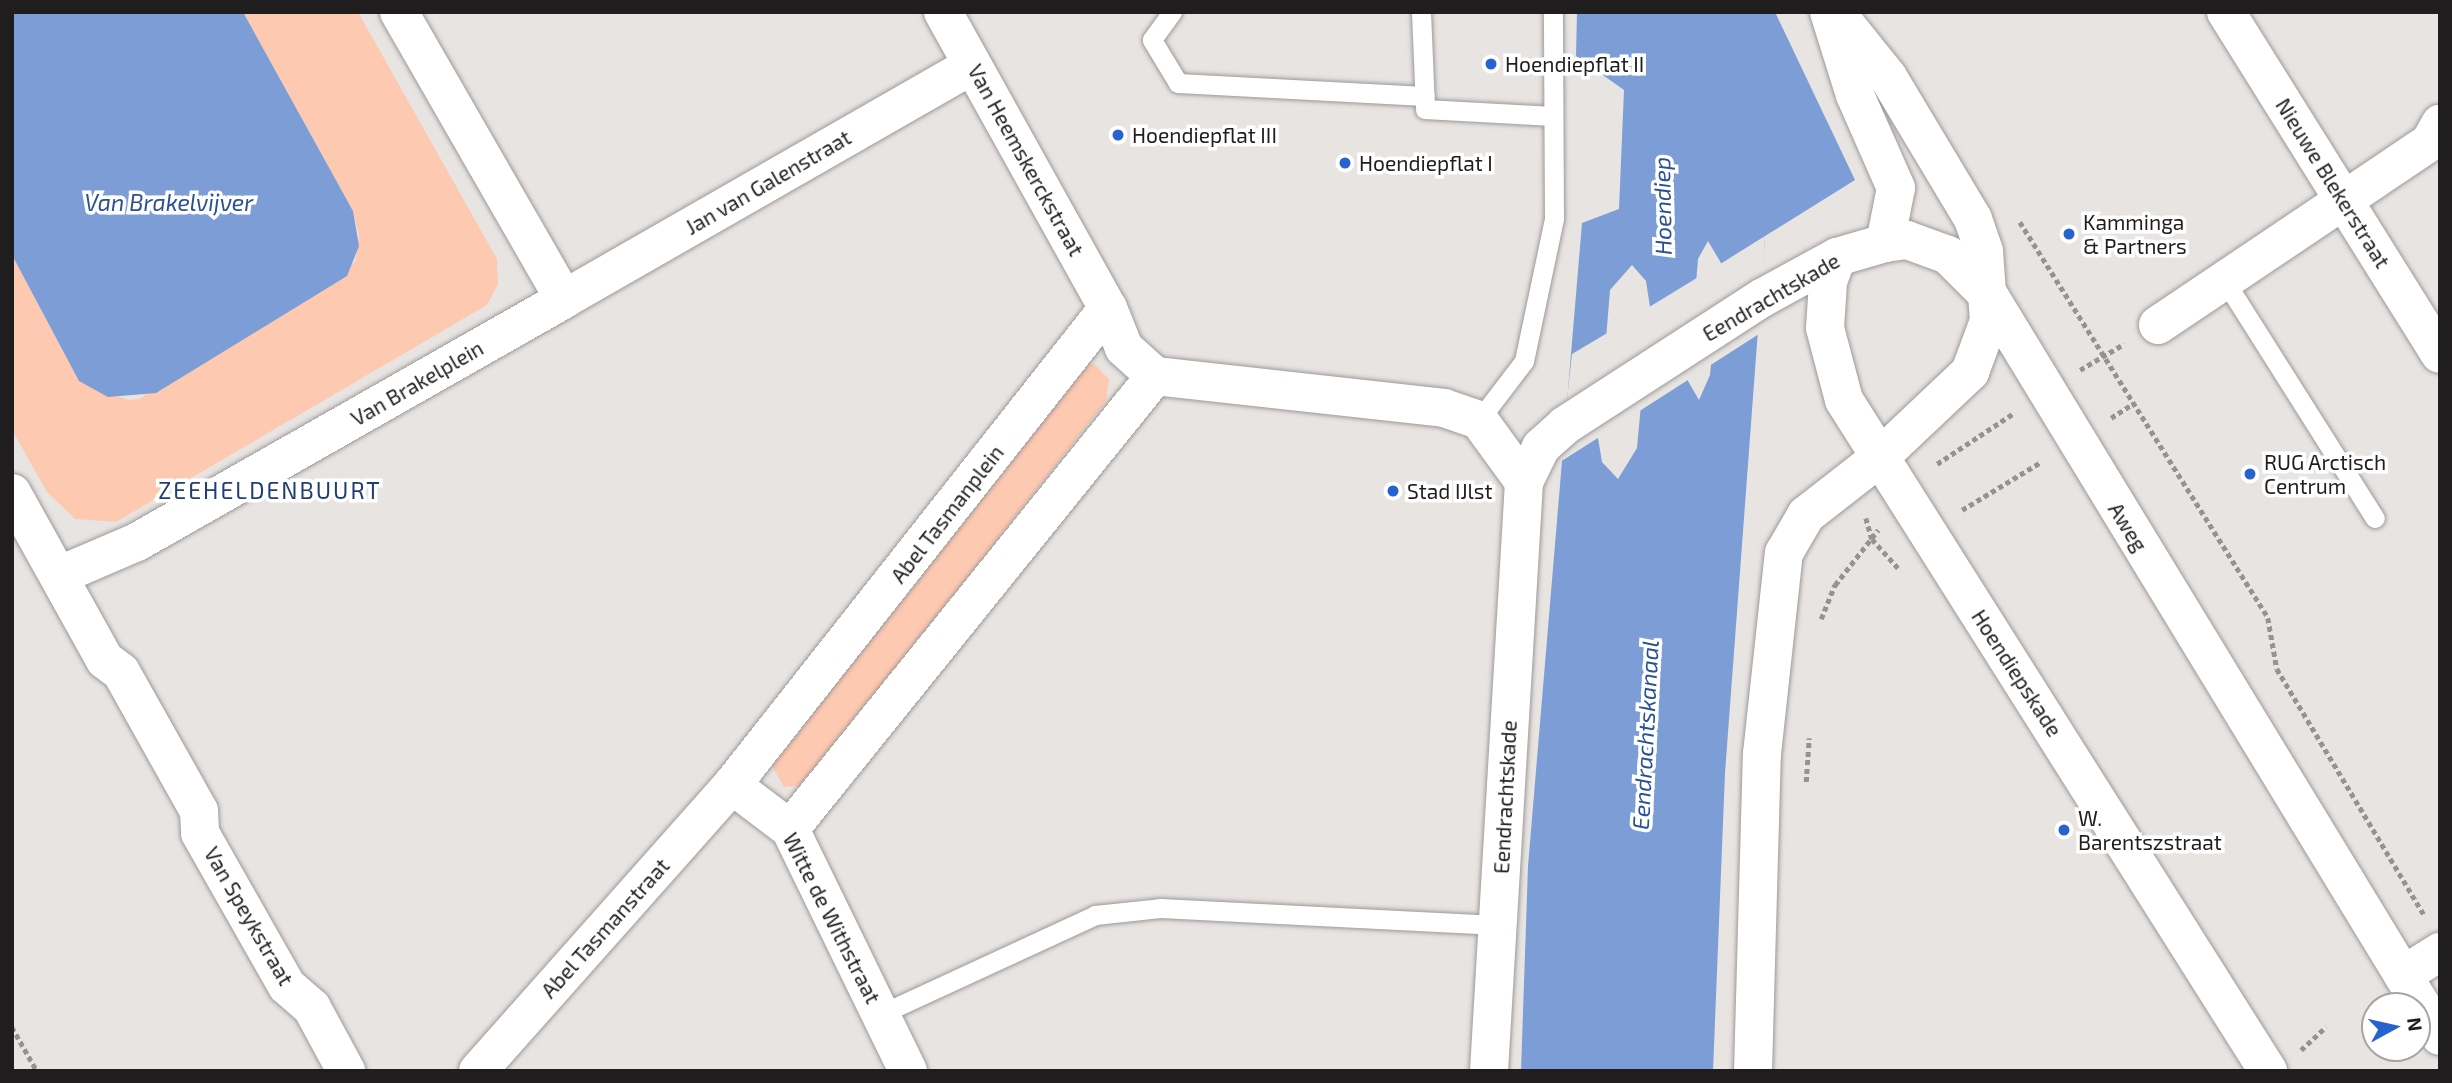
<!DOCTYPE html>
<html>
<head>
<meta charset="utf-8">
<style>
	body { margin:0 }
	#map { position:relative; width:2452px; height:1083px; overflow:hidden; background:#e8e4e2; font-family:"Exo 2",sans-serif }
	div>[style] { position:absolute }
	.green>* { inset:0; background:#fec9b1 }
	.water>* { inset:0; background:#7c9dd6 }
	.pier>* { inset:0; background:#e8e4e2 }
	.path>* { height:4.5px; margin-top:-2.25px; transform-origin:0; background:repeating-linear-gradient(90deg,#959291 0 5px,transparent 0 8.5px) }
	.roads { filter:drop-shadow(0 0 2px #9d9998) drop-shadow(0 0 2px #9d9998) }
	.service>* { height:19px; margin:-9.5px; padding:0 9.5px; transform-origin:9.5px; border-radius:9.5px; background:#fff }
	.minor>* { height:38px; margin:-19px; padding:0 19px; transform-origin:19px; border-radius:19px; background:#fff }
	.tertiary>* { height:38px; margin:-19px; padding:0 19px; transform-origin:19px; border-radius:19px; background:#fff }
	.secondary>* { height:38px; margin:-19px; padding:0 19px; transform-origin:19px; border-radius:19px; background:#fff }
	.dots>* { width:19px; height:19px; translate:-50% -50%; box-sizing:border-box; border:4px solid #fff; border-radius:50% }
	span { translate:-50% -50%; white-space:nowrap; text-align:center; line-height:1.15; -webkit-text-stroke:7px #fff; paint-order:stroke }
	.poi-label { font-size:21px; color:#1f1d1d }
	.left { translate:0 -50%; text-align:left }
	.street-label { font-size:21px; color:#1f1d1d }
	.water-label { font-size:23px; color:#2a5095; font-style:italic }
	.neighbourhood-label { font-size:23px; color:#203e75; letter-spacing:2px }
	.frame { position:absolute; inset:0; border:14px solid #1f1d1d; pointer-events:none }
	.north { position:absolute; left:2361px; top:992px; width:70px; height:70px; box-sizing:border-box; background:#fff; border:2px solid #a5a5a5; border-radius:50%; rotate:82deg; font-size:19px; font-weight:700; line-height:28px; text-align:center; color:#1f1d1d }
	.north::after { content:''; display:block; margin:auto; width:24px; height:32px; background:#2763d0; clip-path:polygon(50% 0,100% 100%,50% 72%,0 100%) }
</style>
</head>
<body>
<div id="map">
	<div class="green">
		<i style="clip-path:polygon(243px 12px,358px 12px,497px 259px,498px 284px,487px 305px,116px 522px,75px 519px,47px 492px,12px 430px,12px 255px,79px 381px,128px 400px,139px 399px,355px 262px,359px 235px,353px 211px)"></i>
		<i style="clip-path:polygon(1084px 364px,1094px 364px,1109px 379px,1106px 401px,805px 785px,784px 787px,771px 764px)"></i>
	</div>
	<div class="water">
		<i style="clip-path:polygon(12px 12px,243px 12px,353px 211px,359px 246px,347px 276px,156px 393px,108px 397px,79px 381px,12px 255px)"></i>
		<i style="clip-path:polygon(evenodd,1577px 12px,1775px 12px,1855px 180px,1765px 236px,1725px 773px,1713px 1071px,1521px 1071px,1528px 866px,1582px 223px,1619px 209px,1624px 90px,1576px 56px,1577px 12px,1708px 241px,1721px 263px,1710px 375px,1699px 400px,1688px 381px,1698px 259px,1708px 241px,1577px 12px,1632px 265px,1646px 281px,1650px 307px,1637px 448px,1618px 479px,1602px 462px,1598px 438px,1610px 290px,1632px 265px)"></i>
	</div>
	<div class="pier">
		<i style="clip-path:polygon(1765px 236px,1759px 334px,1706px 368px,1717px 266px)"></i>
		<i style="clip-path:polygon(1700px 276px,1691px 378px,1638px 412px,1646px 309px)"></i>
		<i style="clip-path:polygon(1609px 332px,1601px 436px,1560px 462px,1572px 354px)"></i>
	</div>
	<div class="path">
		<i style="left:2020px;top:222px;width:467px;rotate:57.9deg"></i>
		<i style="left:2268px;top:618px;width:52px;rotate:80deg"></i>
		<i style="left:2277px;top:669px;width:288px;rotate:59.1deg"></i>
		<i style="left:2080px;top:370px;width:51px;rotate:-30.6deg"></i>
		<i style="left:2111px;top:418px;width:27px;rotate:-33deg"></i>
		<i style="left:1937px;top:464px;width:92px;rotate:-33.5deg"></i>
		<i style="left:1962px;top:510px;width:92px;rotate:-31.3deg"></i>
		<i style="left:1866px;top:518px;width:22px;rotate:74deg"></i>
		<i style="left:1872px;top:539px;width:39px;rotate:48deg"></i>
		<i style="left:1821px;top:619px;width:37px;rotate:-68deg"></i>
		<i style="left:1835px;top:585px;width:70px;rotate:-52deg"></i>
		<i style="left:1806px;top:782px;width:44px;rotate:-86.1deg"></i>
		<i style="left:12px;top:1027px;width:51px;rotate:60.4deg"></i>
		<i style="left:2301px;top:1050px;width:34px;rotate:-43deg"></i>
	</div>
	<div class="roads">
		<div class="service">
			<i style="left:1172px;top:12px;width:34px;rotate:126deg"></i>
			<i style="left:1152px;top:40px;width:50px;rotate:58.8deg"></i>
			<i style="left:1178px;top:83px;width:247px;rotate:3deg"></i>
			<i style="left:1421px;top:12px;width:97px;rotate:87.6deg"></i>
			<i style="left:1425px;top:109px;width:128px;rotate:3.1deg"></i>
			<i style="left:2223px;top:278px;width:284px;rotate:57.7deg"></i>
			<i style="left:1479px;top:420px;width:74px;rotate:-52.7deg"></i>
			<i style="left:1524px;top:361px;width:145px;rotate:-78.1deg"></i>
			<i style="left:1554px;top:219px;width:207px;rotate:-90.3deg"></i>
			<i style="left:881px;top:1014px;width:236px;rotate:-24.8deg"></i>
			<i style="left:1095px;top:915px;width:65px;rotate:-6.1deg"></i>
			<i style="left:1160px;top:908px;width:338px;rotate:2.9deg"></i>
		</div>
		<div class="minor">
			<i style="left:943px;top:12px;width:339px;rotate:60.9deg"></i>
			<i style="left:1108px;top:308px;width:43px;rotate:68.2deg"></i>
			<i style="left:1124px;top:348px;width:42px;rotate:42.1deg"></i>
			<i style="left:2226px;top:12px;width:403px;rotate:58deg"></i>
			<i style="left:564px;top:299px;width:470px;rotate:-29.8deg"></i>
			<i style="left:2158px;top:325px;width:328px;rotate:-33.9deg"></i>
			<i style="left:2430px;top:142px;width:21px;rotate:-61deg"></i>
			<i style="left:12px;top:493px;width:191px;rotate:60.9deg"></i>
			<i style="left:105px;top:660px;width:20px;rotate:37deg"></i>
			<i style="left:121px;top:672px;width:159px;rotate:60.7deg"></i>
			<i style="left:199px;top:811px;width:22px;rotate:87deg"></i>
			<i style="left:200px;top:833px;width:176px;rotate:60.4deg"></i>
			<i style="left:287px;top:986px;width:33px;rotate:41deg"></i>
			<i style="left:312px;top:1008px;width:72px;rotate:61.6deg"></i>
			<i style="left:60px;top:575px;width:84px;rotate:-23.2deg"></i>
			<i style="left:137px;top:542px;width:491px;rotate:-29.6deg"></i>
			<i style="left:564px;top:299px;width:331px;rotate:-119.9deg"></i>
			<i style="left:732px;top:785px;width:73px;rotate:37.2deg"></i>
			<i style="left:790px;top:829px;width:269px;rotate:64deg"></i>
			<i style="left:790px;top:829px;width:582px;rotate:-51.14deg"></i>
			<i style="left:1155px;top:376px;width:291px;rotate:6.3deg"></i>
			<i style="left:1444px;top:408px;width:37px;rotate:19deg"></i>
			<i style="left:1479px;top:420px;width:77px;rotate:54deg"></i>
			<i style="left:2403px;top:975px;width:44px;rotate:-31.9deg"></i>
			<i style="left:478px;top:1071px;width:383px;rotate:-48.4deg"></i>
			<i style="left:732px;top:785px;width:607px;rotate:-51.75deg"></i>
		</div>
		<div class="tertiary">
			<i style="left:1885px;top:243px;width:22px;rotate:-8deg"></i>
			<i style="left:1907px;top:240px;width:44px;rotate:20.1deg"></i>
			<i style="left:1948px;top:255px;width:59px;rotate:45deg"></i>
			<i style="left:1990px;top:297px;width:865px;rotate:58.66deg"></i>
			<i style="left:1837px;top:257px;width:27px;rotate:110deg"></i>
			<i style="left:1828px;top:282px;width:46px;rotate:93.7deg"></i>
			<i style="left:1825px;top:328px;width:74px;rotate:75.2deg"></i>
			<i style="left:1844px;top:400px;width:794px;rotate:57.71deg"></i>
		</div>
		<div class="secondary">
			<i style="left:1489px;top:1071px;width:590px;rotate:-86.6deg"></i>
			<i style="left:1524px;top:482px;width:39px;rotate:-64deg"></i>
			<i style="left:1541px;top:447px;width:31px;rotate:-42deg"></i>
			<i style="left:1564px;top:426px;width:236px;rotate:-32.9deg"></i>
			<i style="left:1762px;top:298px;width:85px;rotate:-28.7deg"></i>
			<i style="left:1837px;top:257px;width:50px;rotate:-16.3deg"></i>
			<i style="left:1885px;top:243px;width:56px;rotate:-78.7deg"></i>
			<i style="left:1896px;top:188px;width:102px;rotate:-113.8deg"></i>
			<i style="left:1855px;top:95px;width:87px;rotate:-107.4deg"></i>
			<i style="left:1753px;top:1071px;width:317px;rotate:-88.4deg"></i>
			<i style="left:1762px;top:754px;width:202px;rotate:-83.8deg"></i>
			<i style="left:1784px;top:553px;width:44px;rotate:-59.9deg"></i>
			<i style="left:1806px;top:515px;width:91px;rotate:-37.9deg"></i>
			<i style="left:1878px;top:459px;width:127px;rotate:-43.4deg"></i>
			<i style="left:1970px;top:372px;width:54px;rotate:-69.6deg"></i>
			<i style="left:1989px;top:321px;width:70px;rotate:-94.1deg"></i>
			<i style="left:1984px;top:251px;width:34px;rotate:-109deg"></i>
			<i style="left:1973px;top:219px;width:165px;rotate:-120.9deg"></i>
			<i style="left:1888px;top:77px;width:78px;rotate:-128.8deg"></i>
		</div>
	</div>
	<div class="dots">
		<i style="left:1491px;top:64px;background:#2763d0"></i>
		<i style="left:1118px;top:135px;background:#2763d0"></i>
		<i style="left:1345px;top:163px;background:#2763d0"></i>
		<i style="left:2069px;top:234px;background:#2763d0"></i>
		<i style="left:2250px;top:474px;background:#2763d0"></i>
		<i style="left:1393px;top:491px;background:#2763d0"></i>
		<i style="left:2064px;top:830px;background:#2763d0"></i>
	</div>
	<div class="poi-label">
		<span class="left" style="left:1505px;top:64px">Hoendiepflat II</span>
		<span class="left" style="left:1132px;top:135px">Hoendiepflat III</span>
		<span class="left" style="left:1359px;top:163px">Hoendiepflat I</span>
		<span class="left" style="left:2083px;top:234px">Kamminga<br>&amp; Partners</span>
		<span class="left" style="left:2264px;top:474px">RUG Arctisch<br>Centrum</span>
		<span class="left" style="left:1407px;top:491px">Stad IJlst</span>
		<span class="left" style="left:2078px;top:830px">W.<br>Barentszstraat</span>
	</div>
	<div class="street-label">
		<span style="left:1026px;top:160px;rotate:61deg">Van Heemskerckstraat</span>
		<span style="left:768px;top:182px;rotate:-30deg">Jan van Galenstraat</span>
		<span style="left:2333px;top:183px;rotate:58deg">Nieuwe Blekerstraat</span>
		<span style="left:1771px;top:297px;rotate:-30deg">Eendrachtskade</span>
		<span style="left:417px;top:383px;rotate:-30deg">Van Brakelplein</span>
		<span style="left:947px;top:514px;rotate:-52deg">Abel Tasmanplein</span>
		<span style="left:2128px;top:527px;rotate:58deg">Aweg</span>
		<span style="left:2017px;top:673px;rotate:57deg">Hoendiepskade</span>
		<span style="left:1505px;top:797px;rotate:-87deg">Eendrachtskade</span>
		<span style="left:249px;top:916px;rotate:60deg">Van Speykstraat</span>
		<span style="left:832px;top:918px;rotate:63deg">Witte de Withstraat</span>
		<span style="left:605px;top:928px;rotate:-48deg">Abel Tasmanstraat</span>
	</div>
	<div class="water-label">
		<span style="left:169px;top:202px">Van Brakelvijver</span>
		<span style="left:1662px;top:206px;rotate:-91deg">Hoendiep</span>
		<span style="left:1645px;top:735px;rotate:-87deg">Eendrachtskanaal</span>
	</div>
	<div class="neighbourhood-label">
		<span style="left:270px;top:490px">ZEEHELDENBUURT</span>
	</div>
	<div class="frame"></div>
	<div class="north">N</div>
</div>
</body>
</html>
